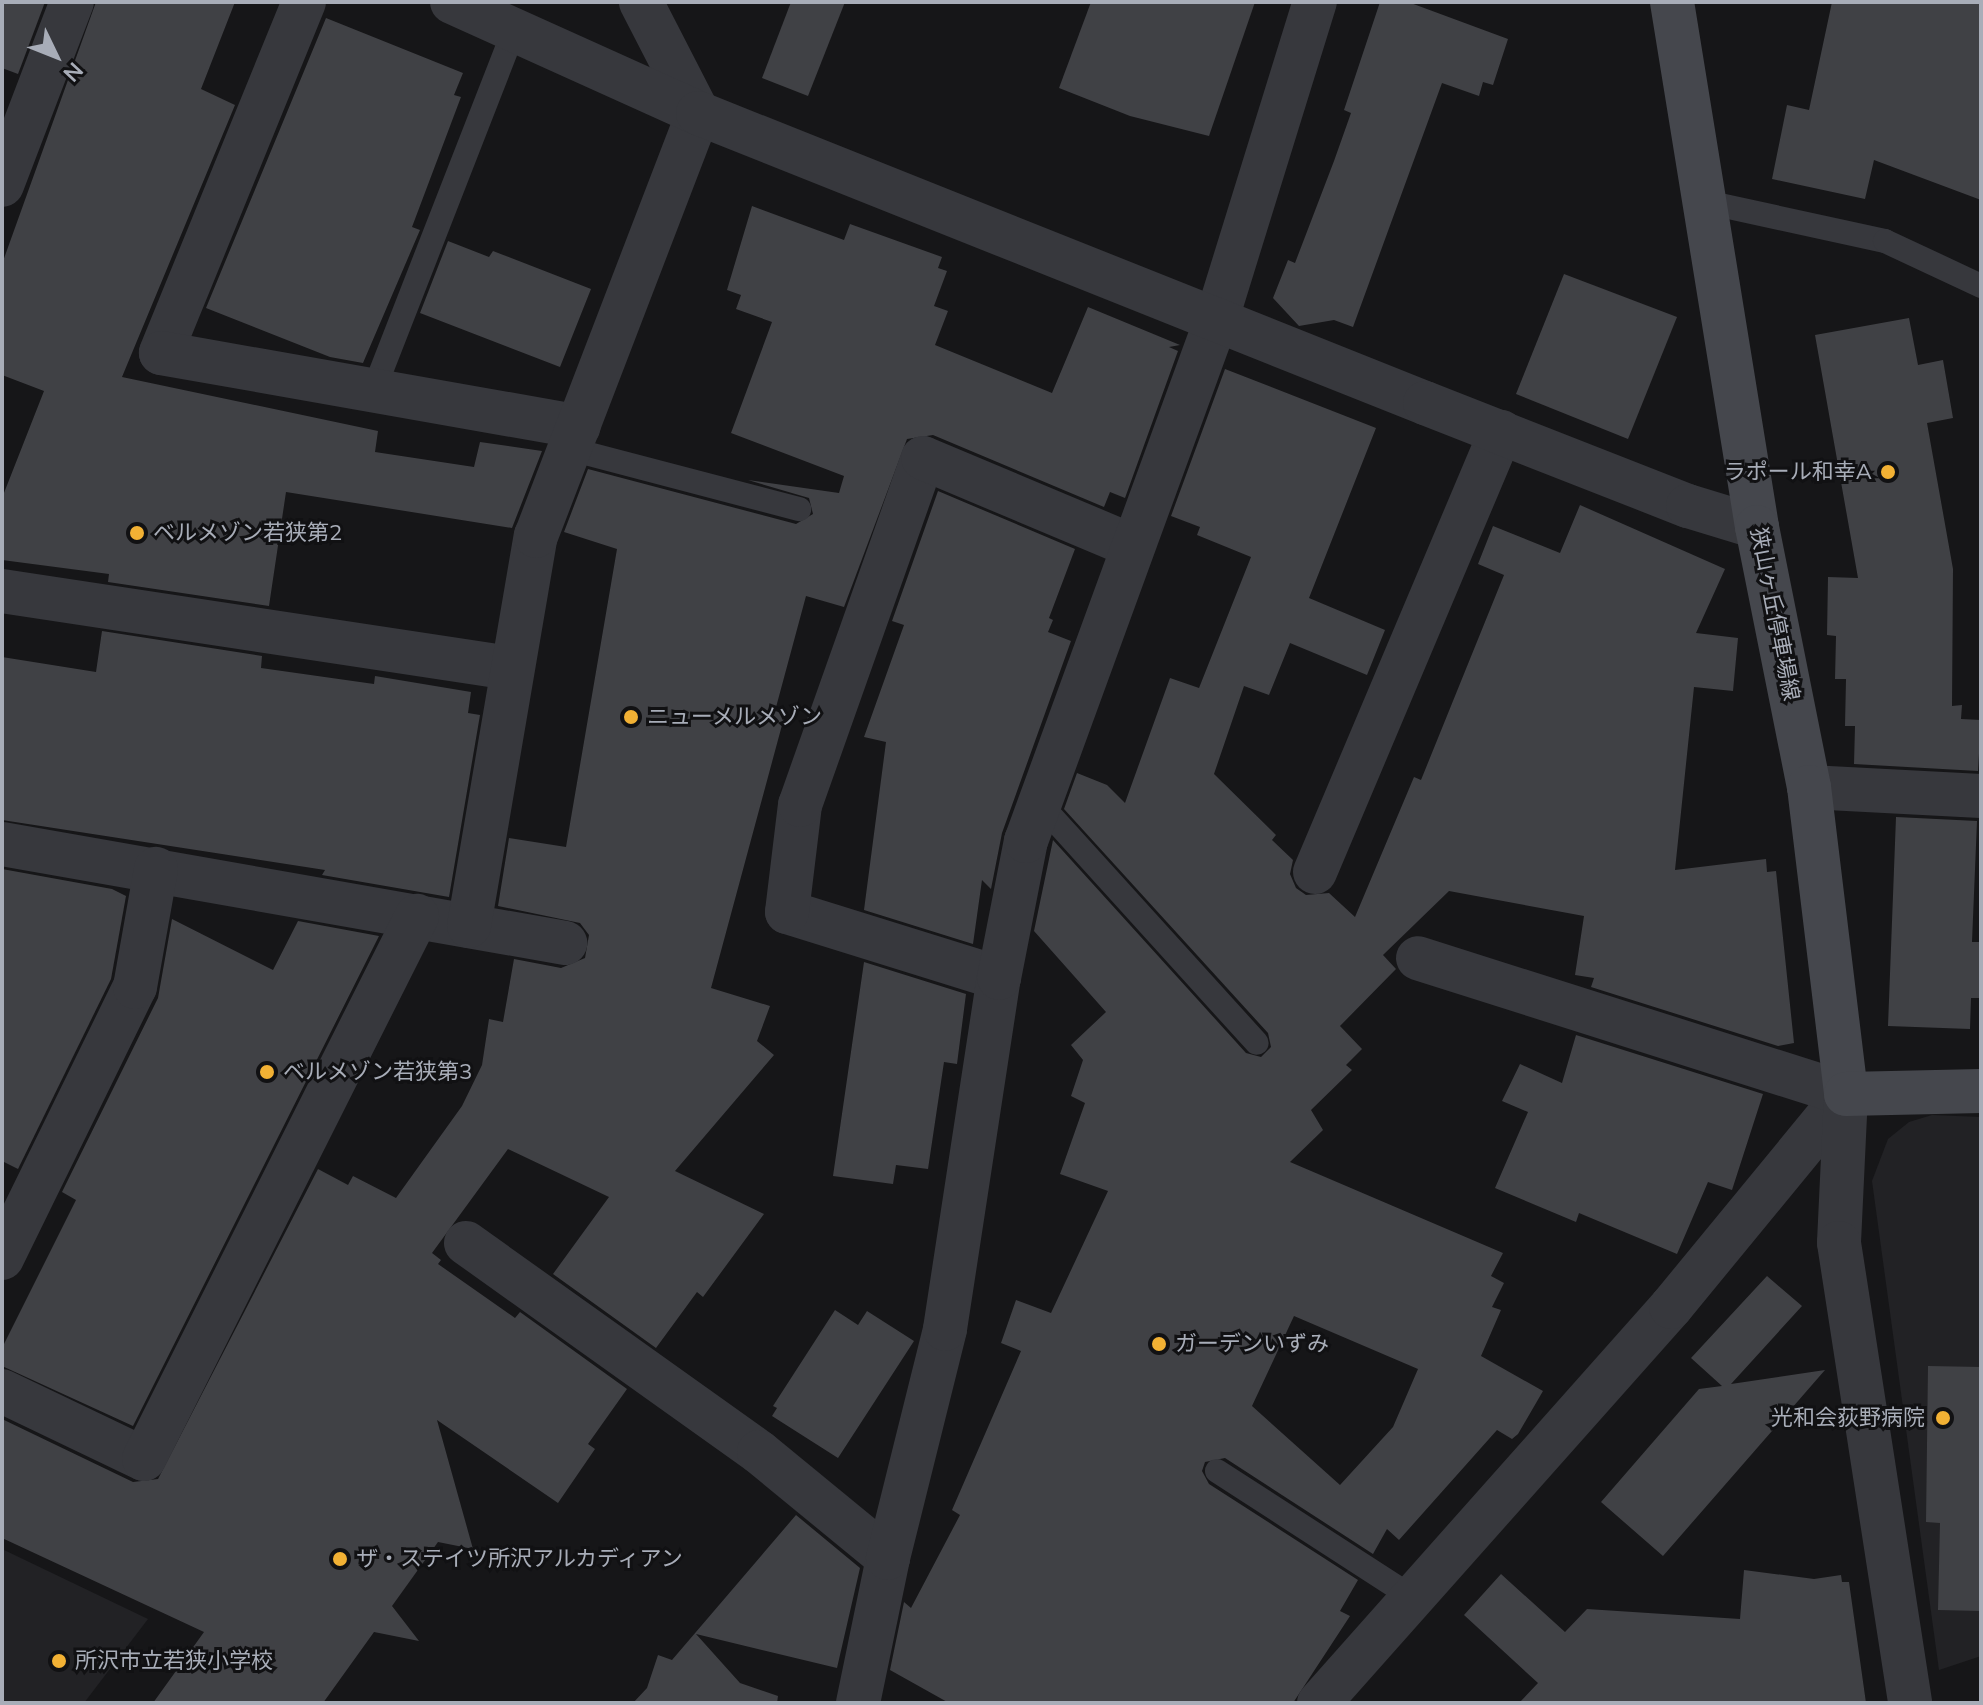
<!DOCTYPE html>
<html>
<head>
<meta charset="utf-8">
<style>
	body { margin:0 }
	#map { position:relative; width:1983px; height:1705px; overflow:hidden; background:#161618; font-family:Mulish,"Noto Sans JP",sans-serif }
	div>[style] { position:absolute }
	.built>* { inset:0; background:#222225 }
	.building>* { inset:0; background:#404145 }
	.service>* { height:24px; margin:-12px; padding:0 12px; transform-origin:12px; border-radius:12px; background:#37383d }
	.minor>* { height:44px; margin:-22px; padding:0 22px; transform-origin:22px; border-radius:22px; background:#37383d }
	.tertiary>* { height:44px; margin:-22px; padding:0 22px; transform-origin:22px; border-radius:22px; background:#37383d }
	.secondary>* { height:44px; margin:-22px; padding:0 22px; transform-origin:22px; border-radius:22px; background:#45474d }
	.dots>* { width:22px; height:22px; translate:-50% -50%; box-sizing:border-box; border:4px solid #111113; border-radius:50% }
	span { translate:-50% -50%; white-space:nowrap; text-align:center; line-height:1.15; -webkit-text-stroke:6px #111113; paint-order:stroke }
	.poi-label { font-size:22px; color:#a8adb8 }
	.right { translate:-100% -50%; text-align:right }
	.left { translate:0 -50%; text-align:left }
	.street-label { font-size:22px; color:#a8adb8 }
	.frame { position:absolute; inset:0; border:4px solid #a8adb8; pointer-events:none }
	.north { position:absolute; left:16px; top:16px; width:80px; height:80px; -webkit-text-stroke:6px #111113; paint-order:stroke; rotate:133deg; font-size:22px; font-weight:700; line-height:32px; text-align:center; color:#a8adb8 }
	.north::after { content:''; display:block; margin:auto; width:28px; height:36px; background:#a8adb8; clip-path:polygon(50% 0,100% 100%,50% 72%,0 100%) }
</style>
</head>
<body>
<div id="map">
	<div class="built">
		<i style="clip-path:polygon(1932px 1115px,1981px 1117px,1981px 1656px,1939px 1670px,1872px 1181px,1888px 1139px,1909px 1122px)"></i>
		<i style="clip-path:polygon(2px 1549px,148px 1619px,84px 1703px,2px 1703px)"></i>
	</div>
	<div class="building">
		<i style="clip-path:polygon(2px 2px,45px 2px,18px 74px,2px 68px)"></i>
		<i style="clip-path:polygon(96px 2px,235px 2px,201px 89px,235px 105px,122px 377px,378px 431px,375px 452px,474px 467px,480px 442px,542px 451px,512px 528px,286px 492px,269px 606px,108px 582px,109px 574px,2px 560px,2px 498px,44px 391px,2px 375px,2px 264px)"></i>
		<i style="clip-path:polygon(791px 2px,845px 2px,808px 96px,762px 78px)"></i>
		<i style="clip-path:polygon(1091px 2px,1255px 2px,1209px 136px,1130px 116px,1059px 88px)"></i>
		<i style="clip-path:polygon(1380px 2px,1408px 2px,1508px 39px,1493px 85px,1483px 82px,1479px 96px,1442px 83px,1353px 327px,1334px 320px,1299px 326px,1273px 298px,1288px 260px,1295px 263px,1334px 161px,1351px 113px,1344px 110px)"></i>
		<i style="clip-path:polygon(1832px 2px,1981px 2px,1981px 200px,1874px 160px,1865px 199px,1772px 179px,1787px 105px,1809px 110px)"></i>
		<i style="clip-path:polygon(326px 18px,463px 73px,454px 95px,461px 97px,412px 227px,420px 230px,363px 363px,330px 357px,206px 308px)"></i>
		<i style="clip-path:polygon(752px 206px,844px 240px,850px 224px,942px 257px,938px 268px,947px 271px,934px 306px,948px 311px,935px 345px,1052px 393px,1088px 307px,1180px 345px,1169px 347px,1178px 351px,1125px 498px,1110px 492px,1104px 507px,933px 435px,907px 439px,844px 607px,806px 596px,775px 711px,785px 714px,711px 988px,770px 1006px,757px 1041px,774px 1055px,675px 1171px,764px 1214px,703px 1297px,697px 1292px,656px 1348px,553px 1274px,609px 1197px,508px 1149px,432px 1253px,441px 1260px,438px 1264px,515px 1318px,520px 1312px,627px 1389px,588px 1444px,595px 1449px,558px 1503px,437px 1420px,473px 1549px,438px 1542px,392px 1606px,419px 1641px,374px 1632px,323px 1703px,153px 1703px,204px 1632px,2px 1538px,2px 1419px,133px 1482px,158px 1479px,318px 1169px,348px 1185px,353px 1176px,396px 1198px,462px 1106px,482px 1065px,489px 1019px,503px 1022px,514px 959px,561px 968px,585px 958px,589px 935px,580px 923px,498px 906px,509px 838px,566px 847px,617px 549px,564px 532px,588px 469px,796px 524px,813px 514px,809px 498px,748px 480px,839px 493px,844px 476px,731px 433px,772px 322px,736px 309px,741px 295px,727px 290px)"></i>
		<i style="clip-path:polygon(448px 241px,489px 257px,493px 251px,591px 289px,560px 367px,420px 313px)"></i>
		<i style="clip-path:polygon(1564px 274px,1677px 317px,1628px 439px,1516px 394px)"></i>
		<i style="clip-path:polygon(1909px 318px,1918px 365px,1943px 360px,1953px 418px,1927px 423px,1953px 569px,1952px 706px,1962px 705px,1961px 719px,1981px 720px,1978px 771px,1854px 764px,1855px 726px,1845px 726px,1846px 679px,1835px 679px,1836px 636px,1827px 635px,1828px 577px,1858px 578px,1815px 335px)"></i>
		<i style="clip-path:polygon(evenodd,1225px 369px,1376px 428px,1309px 598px,1385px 630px,1367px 675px,1290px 643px,1269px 695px,1244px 686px,1214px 774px,1276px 835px,1272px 840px,1293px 860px,1290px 874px,1296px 888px,1306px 895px,1329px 893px,1355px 917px,1414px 777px,1421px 780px,1504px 575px,1478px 564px,1493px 526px,1560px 553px,1580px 505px,1725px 569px,1696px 633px,1738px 638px,1733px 691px,1694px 687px,1675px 870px,1766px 859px,1767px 872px,1776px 871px,1794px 1043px,1778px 1046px,1591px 987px,1594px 978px,1575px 975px,1584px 916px,1449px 891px,1383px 955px,1396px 969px,1340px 1026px,1362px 1049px,1346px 1065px,1352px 1070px,1311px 1110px,1323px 1130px,1290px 1162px,1503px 1253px,1491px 1276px,1504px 1283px,1492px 1307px,1501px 1310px,1481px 1356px,1543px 1391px,1518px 1434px,1512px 1439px,1497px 1430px,1399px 1540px,1387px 1529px,1373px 1554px,1225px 1458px,1205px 1462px,1202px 1471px,1209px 1484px,1358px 1580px,1340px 1611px,1350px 1616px,1293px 1703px,949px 1703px,890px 1670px,904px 1602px,911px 1608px,960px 1515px,952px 1510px,1021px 1351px,1001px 1343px,1016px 1300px,1051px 1313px,1108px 1191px,1060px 1174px,1085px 1103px,1071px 1096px,1083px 1060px,1071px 1045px,1106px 1012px,1034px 931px,1053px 840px,1246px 1053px,1261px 1057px,1271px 1047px,1268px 1033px,1064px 809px,1077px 773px,1107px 785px,1125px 803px,1170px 678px,1199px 688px,1251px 557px,1197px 535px,1200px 527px,1171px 516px,1225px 369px,1294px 1316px,1418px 1369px,1393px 1427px,1340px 1485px,1252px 1406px,1294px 1316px)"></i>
		<i style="clip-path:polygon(938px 491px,1075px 549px,1049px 618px,1053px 620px,1048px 632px,1071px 641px,1002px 833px,991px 889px,982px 880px,973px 944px,864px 910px,886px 742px,864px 737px,904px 625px,892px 621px)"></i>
		<i style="clip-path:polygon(102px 631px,262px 656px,261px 668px,374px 684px,375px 676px,471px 692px,468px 713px,480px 715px,449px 897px,322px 875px,325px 870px,2px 820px,2px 657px,96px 672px)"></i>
		<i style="clip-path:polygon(1896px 817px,1977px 821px,1972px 942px,1981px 942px,1981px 998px,1971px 998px,1970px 1029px,1888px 1026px)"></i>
		<i style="clip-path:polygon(2px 869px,112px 889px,126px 896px,111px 979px,18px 1169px,2px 1161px)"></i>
		<i style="clip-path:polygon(172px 919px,273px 970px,298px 921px,379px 936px,133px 1426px,2px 1366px,2px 1348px,76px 1200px,62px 1192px,158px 998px)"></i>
		<i style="clip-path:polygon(864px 962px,966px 994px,957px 1064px,944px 1062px,928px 1169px,896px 1165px,893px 1184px,833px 1176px)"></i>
		<i style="clip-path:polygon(1576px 1035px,1763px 1094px,1732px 1190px,1708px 1182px,1677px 1254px,1579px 1213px,1576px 1222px,1495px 1188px,1528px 1112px,1502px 1101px,1520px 1064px,1562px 1083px)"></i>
		<i style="clip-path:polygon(1767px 1276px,1802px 1306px,1731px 1384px,1825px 1370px,1663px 1556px,1601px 1502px,1699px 1389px,1722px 1386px,1691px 1358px)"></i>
		<i style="clip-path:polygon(835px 1310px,858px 1325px,867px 1311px,914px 1341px,838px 1458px,772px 1416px,777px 1408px,773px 1406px)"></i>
		<i style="clip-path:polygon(1928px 1366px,1981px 1367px,1981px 1611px,1938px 1610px,1940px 1523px,1926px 1522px)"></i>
		<i style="clip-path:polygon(796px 1515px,860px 1568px,837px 1668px,696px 1634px,740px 1683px,778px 1696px,777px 1703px,633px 1703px,647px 1688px,658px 1655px,672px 1660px)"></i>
		<i style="clip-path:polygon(1744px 1570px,1814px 1579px,1841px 1575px,1842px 1582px,1849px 1582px,1866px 1703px,1519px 1703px,1538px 1683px,1464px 1615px,1501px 1574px,1565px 1632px,1587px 1609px,1740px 1619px)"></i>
	</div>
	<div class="service">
		<i style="left:1706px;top:202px;width:183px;rotate:12.3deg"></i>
		<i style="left:1885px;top:241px;width:106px;rotate:25.1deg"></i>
		<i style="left:373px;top:392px;width:388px;rotate:-68.7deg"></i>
		<i style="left:570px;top:449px;width:237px;rotate:14.7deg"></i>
		<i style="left:1041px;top:805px;width:321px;rotate:47.8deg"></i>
		<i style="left:1217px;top:1471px;width:236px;rotate:32.9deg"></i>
	</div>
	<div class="minor">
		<i style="left:304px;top:2px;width:379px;rotate:112.2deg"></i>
		<i style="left:161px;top:353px;width:424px;rotate:10deg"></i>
		<i style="left:2px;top:185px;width:196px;rotate:-69.1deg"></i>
		<i style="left:2px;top:591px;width:514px;rotate:8.62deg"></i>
		<i style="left:1809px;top:787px;width:172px;rotate:3deg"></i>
		<i style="left:2px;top:844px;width:572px;rotate:9.97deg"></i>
		<i style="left:1315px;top:872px;width:478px;rotate:-67.1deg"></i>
		<i style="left:469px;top:926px;width:396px;rotate:-80.3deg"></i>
		<i style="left:536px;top:536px;width:453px;rotate:-69deg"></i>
		<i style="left:698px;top:113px;width:125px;rotate:-117.2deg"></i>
		<i style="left:999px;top:978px;width:222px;rotate:-162.7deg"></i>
		<i style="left:787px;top:912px;width:108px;rotate:-83.1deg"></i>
		<i style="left:800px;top:805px;width:368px;rotate:-70.5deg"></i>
		<i style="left:923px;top:458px;width:227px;rotate:22.8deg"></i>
		<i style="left:466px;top:1243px;width:360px;rotate:35.5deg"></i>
		<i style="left:759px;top:1452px;width:167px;rotate:39.4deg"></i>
		<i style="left:2px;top:1258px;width:302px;rotate:-63.9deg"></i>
		<i style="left:135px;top:987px;width:120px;rotate:-79.9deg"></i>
		<i style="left:2px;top:1391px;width:157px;rotate:25.6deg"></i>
		<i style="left:144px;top:1459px;width:608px;rotate:-63.31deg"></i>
		<i style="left:858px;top:1703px;width:148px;rotate:-78.3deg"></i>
		<i style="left:888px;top:1558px;width:236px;rotate:-76deg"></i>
		<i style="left:945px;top:1329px;width:355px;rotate:-81.3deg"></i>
		<i style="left:999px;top:978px;width:140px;rotate:-78.9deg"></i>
		<i style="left:1026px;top:841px;width:557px;rotate:-69.94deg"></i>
		<i style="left:1217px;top:318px;width:331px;rotate:-72.8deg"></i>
		<i style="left:1319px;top:1703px;width:530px;rotate:-48.37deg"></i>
		<i style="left:1671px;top:1307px;width:276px;rotate:-50.6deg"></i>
		<i style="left:1846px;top:1094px;width:449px;rotate:-162.4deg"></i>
	</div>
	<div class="tertiary">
		<i style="left:452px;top:2px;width:270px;rotate:24.3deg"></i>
		<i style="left:698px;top:113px;width:783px;rotate:21.75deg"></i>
		<i style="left:1425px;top:403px;width:282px;rotate:21.4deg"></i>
		<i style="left:1688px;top:506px;width:72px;rotate:16.9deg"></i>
		<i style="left:1846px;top:1094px;width:149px;rotate:92.7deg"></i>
		<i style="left:1839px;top:1243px;width:465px;rotate:81.2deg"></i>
	</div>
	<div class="secondary">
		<i style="left:1672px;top:2px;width:532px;rotate:80.8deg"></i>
		<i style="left:1757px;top:527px;width:265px;rotate:78.7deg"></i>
		<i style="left:1809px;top:787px;width:309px;rotate:83.1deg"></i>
		<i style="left:1846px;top:1094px;width:135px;rotate:-1.3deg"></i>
	</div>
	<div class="dots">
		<i style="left:1888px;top:472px;background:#f2b134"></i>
		<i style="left:137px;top:533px;background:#f2b134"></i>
		<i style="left:631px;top:717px;background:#f2b134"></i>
		<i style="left:267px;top:1072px;background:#f2b134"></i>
		<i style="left:1159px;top:1344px;background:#f2b134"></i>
		<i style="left:1943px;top:1418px;background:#f2b134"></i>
		<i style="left:340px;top:1559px;background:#f2b134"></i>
		<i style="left:59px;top:1661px;background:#f2b134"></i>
	</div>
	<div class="poi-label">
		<span class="right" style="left:1872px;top:472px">ラポール和幸A</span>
		<span class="left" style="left:153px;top:533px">ベルメゾン若狭第2</span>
		<span class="left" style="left:647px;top:717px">ニューメルメゾン</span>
		<span class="left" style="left:283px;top:1072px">ベルメゾン若狭第3</span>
		<span class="left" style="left:1175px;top:1344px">ガーデンいずみ</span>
		<span class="right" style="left:1925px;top:1418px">光和会荻野病院</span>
		<span class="left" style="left:356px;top:1559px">ザ・ステイツ所沢アルカディアン</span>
		<span class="left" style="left:75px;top:1661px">所沢市立若狭小学校</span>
	</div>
	<div class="street-label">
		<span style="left:1775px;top:614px;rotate:79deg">狭山ヶ丘停車場線</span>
	</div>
	<div class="frame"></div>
	<div class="north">N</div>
</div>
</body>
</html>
